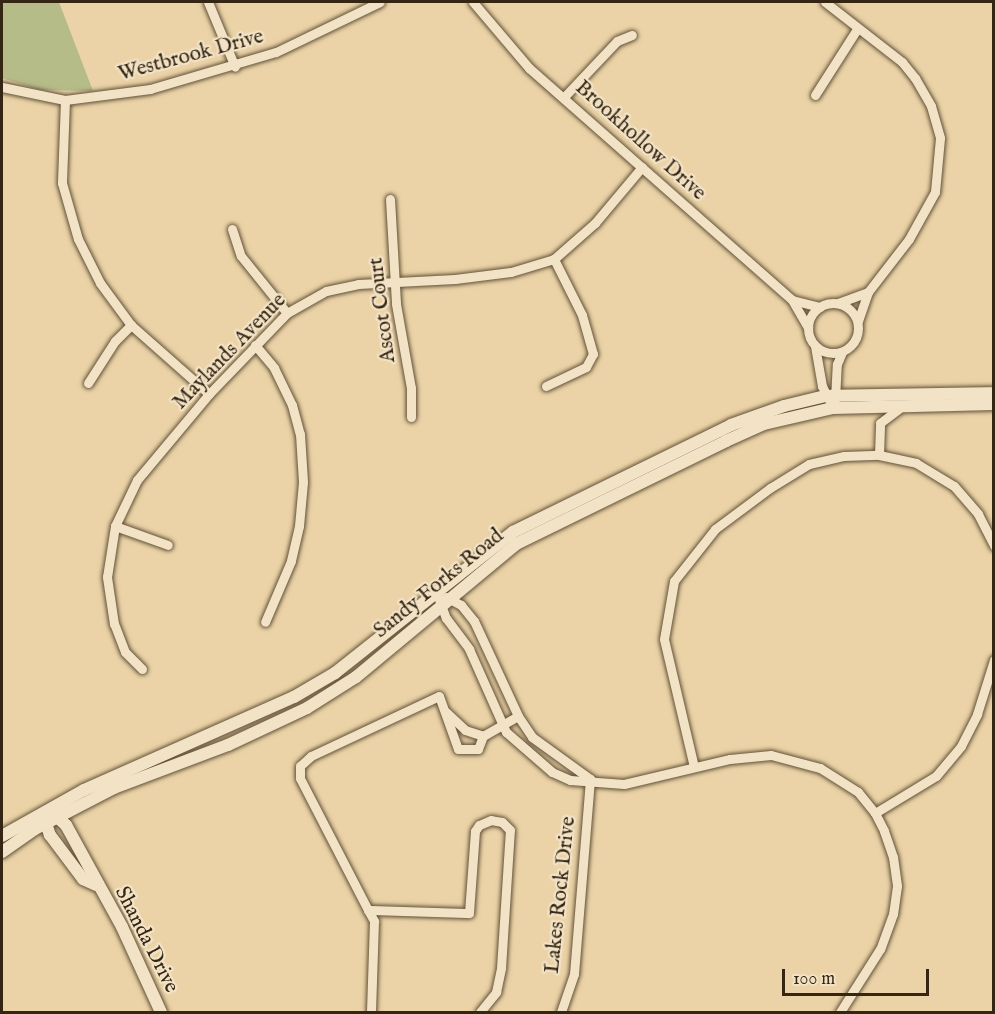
<!DOCTYPE html>
<html>
<head>
<meta charset="utf-8">
<style>
	body { margin:0 }
	#map { position:relative; width:995px; height:1014px; overflow:hidden; background:#ebd3a7; font-family:"IM FELL English",serif }
	div>[style] { position:absolute }
	.green>* { inset:0; background:#b6bc88 }
	.roads { filter:drop-shadow(0 0 2px #625138) drop-shadow(0 0 2px #625138) }
	.street>* { height:9px; margin:-4.5px; padding:0 4.5px; transform-origin:4.5px; border-radius:4.5px; background:#f2e2c6 }
	.street>.ring { margin:-4.5px; padding:0; box-sizing:content-box; background:none; border:9px solid #f2e2c6; border-radius:50% }
	.secondary>* { height:12px; margin:-6px; padding:0 6px; transform-origin:6px; border-radius:6px; background:#f2e2c6 }
	span { translate:-50% -50%; white-space:nowrap; text-align:center; line-height:1.15; -webkit-text-stroke:4.5px #f2e2c6; paint-order:stroke }
	.street-label { font-size:21px; color:#342613 }
	.frame { position:absolute; inset:0; border:3px solid #342613; pointer-events:none }
	.scale { position:absolute; left:782px; top:969px; width:147px; height:27px; box-sizing:border-box; border:3px solid #342613; border-top:0; padding-left:8px; font-size:18px; line-height:21px; white-space:nowrap; color:#342613; -webkit-text-stroke:4px #f2e2c6; paint-order:stroke }
</style>
</head>
<body>
<div id="map">
	<div class="green">
		<i style="clip-path:polygon(2px 2px,59px 2px,93px 91px,40px 90px,2px 78px)"></i>
	</div>
	<div class="roads">
		<div class="street">
			<i style="left:208px;top:2px;width:70px;rotate:67.4deg"></i>
			<i style="left:473px;top:2px;width:87px;rotate:49.7deg"></i>
			<i style="left:529px;top:68px;width:351px;rotate:41.4deg"></i>
			<i style="left:792px;top:300px;width:32px;rotate:60deg"></i>
			<i style="left:825px;top:2px;width:98px;rotate:37.9deg"></i>
			<i style="left:902px;top:62px;width:21px;rotate:51deg"></i>
			<i style="left:915px;top:78px;width:32px;rotate:60deg"></i>
			<i style="left:931px;top:106px;width:33px;rotate:74deg"></i>
			<i style="left:940px;top:138px;width:54px;rotate:95.3deg"></i>
			<i style="left:935px;top:192px;width:54px;rotate:119deg"></i>
			<i style="left:909px;top:239px;width:67px;rotate:127.7deg"></i>
			<i style="left:868px;top:292px;width:31px;rotate:109deg"></i>
			<i style="left:2px;top:87px;width:64px;rotate:11.7deg"></i>
			<i style="left:65px;top:100px;width:86px;rotate:-7.4deg"></i>
			<i style="left:150px;top:89px;width:131px;rotate:-16.4deg"></i>
			<i style="left:276px;top:52px;width:115px;rotate:-25.7deg"></i>
			<i style="left:815px;top:95px;width:78px;rotate:-57.5deg"></i>
			<i style="left:564px;top:97px;width:77px;rotate:-46.6deg"></i>
			<i style="left:617px;top:41px;width:16px;rotate:-22deg"></i>
			<i style="left:65px;top:100px;width:83px;rotate:92.1deg"></i>
			<i style="left:62px;top:183px;width:58px;rotate:74.1deg"></i>
			<i style="left:78px;top:239px;width:49px;rotate:63.4deg"></i>
			<i style="left:100px;top:283px;width:52px;rotate:53.6deg"></i>
			<i style="left:131px;top:325px;width:104px;rotate:41.5deg"></i>
			<i style="left:390px;top:199px;width:105px;rotate:86.7deg"></i>
			<i style="left:396px;top:304px;width:85px;rotate:79.9deg"></i>
			<i style="left:411px;top:388px;width:29px;rotate:90deg"></i>
			<i style="left:232px;top:229px;width:28px;rotate:72deg"></i>
			<i style="left:241px;top:256px;width:73px;rotate:51.1deg"></i>
			<i style="left:792px;top:300px;width:29px;rotate:14deg"></i>
			<i class="ring" style="left:808px;top:303px;width:41px;height:41px"></i>
			<i style="left:838px;top:303px;width:32px;rotate:-20deg"></i>
			<i style="left:255px;top:345px;width:30px;rotate:50deg"></i>
			<i style="left:274px;top:368px;width:41px;rotate:64.1deg"></i>
			<i style="left:292px;top:405px;width:30px;rotate:75deg"></i>
			<i style="left:300px;top:434px;width:48px;rotate:86.4deg"></i>
			<i style="left:303px;top:482px;width:44px;rotate:95.2deg"></i>
			<i style="left:299px;top:526px;width:36px;rotate:103deg"></i>
			<i style="left:291px;top:561px;width:66px;rotate:113.1deg"></i>
			<i style="left:815px;top:346px;width:41px;rotate:80.1deg"></i>
			<i style="left:822px;top:386px;width:25px;rotate:63deg"></i>
			<i style="left:88px;top:383px;width:50px;rotate:-57.3deg"></i>
			<i style="left:115px;top:341px;width:23px;rotate:-45deg"></i>
			<i style="left:546px;top:386px;width:44px;rotate:-25.4deg"></i>
			<i style="left:586px;top:367px;width:15px;rotate:-62deg"></i>
			<i style="left:593px;top:354px;width:41px;rotate:-105.8deg"></i>
			<i style="left:582px;top:315px;width:63px;rotate:-116.6deg"></i>
			<i style="left:835px;top:399px;width:35px;rotate:-87deg"></i>
			<i style="left:837px;top:364px;width:13px;rotate:-67deg"></i>
			<i style="left:879px;top:455px;width:32px;rotate:-88deg"></i>
			<i style="left:880px;top:423px;width:25px;rotate:-37deg"></i>
			<i style="left:115px;top:526px;width:56px;rotate:19.7deg"></i>
			<i style="left:436px;top:591px;width:29px;rotate:70deg"></i>
			<i style="left:446px;top:618px;width:39px;rotate:53deg"></i>
			<i style="left:469px;top:649px;width:91px;rotate:66deg"></i>
			<i style="left:506px;top:732px;width:61px;rotate:41deg"></i>
			<i style="left:552px;top:772px;width:20px;rotate:24deg"></i>
			<i style="left:570px;top:780px;width:54px;rotate:4.2deg"></i>
			<i style="left:624px;top:784px;width:109px;rotate:-13.3deg"></i>
			<i style="left:730px;top:759px;width:41px;rotate:-5.6deg"></i>
			<i style="left:771px;top:755px;width:51px;rotate:14.9deg"></i>
			<i style="left:820px;top:768px;width:45px;rotate:32.3deg"></i>
			<i style="left:858px;top:792px;width:27px;rotate:51deg"></i>
			<i style="left:875px;top:813px;width:20px;rotate:63deg"></i>
			<i style="left:884px;top:831px;width:28px;rotate:71deg"></i>
			<i style="left:893px;top:857px;width:29px;rotate:82deg"></i>
			<i style="left:897px;top:886px;width:28px;rotate:98deg"></i>
			<i style="left:893px;top:914px;width:37px;rotate:110deg"></i>
			<i style="left:880px;top:949px;width:75px;rotate:122.4deg"></i>
			<i style="left:446px;top:597px;width:17px;rotate:28deg"></i>
			<i style="left:461px;top:605px;width:21px;rotate:51deg"></i>
			<i style="left:474px;top:621px;width:105px;rotate:65.1deg"></i>
			<i style="left:518px;top:716px;width:25px;rotate:56deg"></i>
			<i style="left:532px;top:737px;width:72px;rotate:35.9deg"></i>
			<i style="left:142px;top:669px;width:24px;rotate:-135deg"></i>
			<i style="left:125px;top:652px;width:30px;rotate:-111deg"></i>
			<i style="left:114px;top:624px;width:48px;rotate:-98.5deg"></i>
			<i style="left:107px;top:577px;width:52px;rotate:-81.1deg"></i>
			<i style="left:115px;top:526px;width:51px;rotate:-64.4deg"></i>
			<i style="left:137px;top:480px;width:112px;rotate:-50.1deg"></i>
			<i style="left:209px;top:394px;width:112px;rotate:-46.1deg"></i>
			<i style="left:287px;top:313px;width:45px;rotate:-29.4deg"></i>
			<i style="left:326px;top:291px;width:33px;rotate:-12deg"></i>
			<i style="left:358px;top:284px;width:97px;rotate:-3deg"></i>
			<i style="left:455px;top:279px;width:56px;rotate:-7.1deg"></i>
			<i style="left:511px;top:272px;width:45px;rotate:-16.8deg"></i>
			<i style="left:554px;top:259px;width:55px;rotate:-41.3deg"></i>
			<i style="left:595px;top:223px;width:73px;rotate:-50deg"></i>
			<i style="left:446px;top:712px;width:26px;rotate:43deg"></i>
			<i style="left:465px;top:730px;width:19px;rotate:18deg"></i>
			<i style="left:694px;top:767px;width:131px;rotate:-103.2deg"></i>
			<i style="left:664px;top:639px;width:59px;rotate:-80.2deg"></i>
			<i style="left:674px;top:581px;width:66px;rotate:-51.7deg"></i>
			<i style="left:715px;top:529px;width:69px;rotate:-36.7deg"></i>
			<i style="left:770px;top:488px;width:46px;rotate:-31.6deg"></i>
			<i style="left:809px;top:464px;width:36px;rotate:-13deg"></i>
			<i style="left:844px;top:456px;width:35px;rotate:-2deg"></i>
			<i style="left:879px;top:455px;width:38px;rotate:12deg"></i>
			<i style="left:916px;top:463px;width:44px;rotate:31.2deg"></i>
			<i style="left:954px;top:486px;width:37px;rotate:49deg"></i>
			<i style="left:978px;top:514px;width:36px;rotate:63deg"></i>
			<i style="left:875px;top:813px;width:71px;rotate:-31.2deg"></i>
			<i style="left:936px;top:776px;width:39px;rotate:-50deg"></i>
			<i style="left:961px;top:746px;width:36px;rotate:-63deg"></i>
			<i style="left:977px;top:714px;width:57px;rotate:-72.5deg"></i>
			<i style="left:368px;top:910px;width:13px;rotate:61deg"></i>
			<i style="left:374px;top:921px;width:91px;rotate:91.9deg"></i>
			<i style="left:480px;top:1012px;width:26px;rotate:-51deg"></i>
			<i style="left:496px;top:992px;width:25px;rotate:-78deg"></i>
			<i style="left:501px;top:968px;width:138px;rotate:-86.3deg"></i>
			<i style="left:510px;top:830px;width:11px;rotate:-135deg"></i>
			<i style="left:502px;top:822px;width:11px;rotate:-170deg"></i>
			<i style="left:491px;top:820px;width:13px;rotate:157deg"></i>
			<i style="left:479px;top:825px;width:7px;rotate:124deg"></i>
			<i style="left:475px;top:831px;width:82px;rotate:94.2deg"></i>
			<i style="left:469px;top:913px;width:101px;rotate:-178.3deg"></i>
			<i style="left:368px;top:910px;width:148px;rotate:-117.3deg"></i>
			<i style="left:300px;top:778px;width:12px;rotate:-90deg"></i>
			<i style="left:300px;top:766px;width:15px;rotate:-42deg"></i>
			<i style="left:311px;top:756px;width:141px;rotate:-25.1deg"></i>
			<i style="left:439px;top:696px;width:56px;rotate:70.3deg"></i>
			<i style="left:458px;top:749px;width:20px"></i>
			<i style="left:478px;top:749px;width:14px;rotate:-69deg"></i>
			<i style="left:483px;top:736px;width:40px;rotate:-29.7deg"></i>
			<i style="left:561px;top:1012px;width:40px;rotate:-71.1deg"></i>
			<i style="left:574px;top:974px;width:196px;rotate:-85.3deg"></i>
		</div>
		<div class="secondary">
			<i style="left:53px;top:813px;width:18px;rotate:43deg"></i>
			<i style="left:66px;top:825px;width:116px;rotate:61.2deg"></i>
			<i style="left:122px;top:927px;width:94px;rotate:65.4deg"></i>
			<i style="left:44px;top:817px;width:19px;rotate:72deg"></i>
			<i style="left:50px;top:835px;width:55px;rotate:53.1deg"></i>
			<i style="left:83px;top:879px;width:14px;rotate:25deg"></i>
			<i style="left:2px;top:836px;width:94px;rotate:-29.3deg"></i>
			<i style="left:84px;top:790px;width:230px;rotate:-23.9deg"></i>
			<i style="left:294px;top:697px;width:48px;rotate:-30.3deg"></i>
			<i style="left:335px;top:673px;width:227px;rotate:-38.4deg"></i>
			<i style="left:513px;top:532px;width:243px;rotate:-26.1deg"></i>
			<i style="left:731px;top:425px;width:56px;rotate:-19.7deg"></i>
			<i style="left:784px;top:406px;width:42px;rotate:-13.7deg"></i>
			<i style="left:825px;top:396px;width:169px;rotate:-1deg"></i>
			<i style="left:2px;top:852px;width:40px;rotate:-34.9deg"></i>
			<i style="left:35px;top:829px;width:89px;rotate:-27.4deg"></i>
			<i style="left:114px;top:788px;width:122px;rotate:-20.7deg"></i>
			<i style="left:228px;top:745px;width:87px;rotate:-25.1deg"></i>
			<i style="left:307px;top:708px;width:58px;rotate:-32.3deg"></i>
			<i style="left:356px;top:677px;width:208px;rotate:-39.7deg"></i>
			<i style="left:516px;top:544px;width:234px;rotate:-26.1deg"></i>
			<i style="left:726px;top:441px;width:42px;rotate:-24.1deg"></i>
			<i style="left:764px;top:424px;width:71px;rotate:-13.1deg"></i>
			<i style="left:833px;top:408px;width:161px;rotate:-1.4deg"></i>
		</div>
	</div>
	<div class="street-label">
		<span style="left:191px;top:56px;rotate:-15deg">Westbrook Drive</span>
		<span style="left:640px;top:141px;rotate:42deg">Brookhollow Drive</span>
		<span style="left:383px;top:310px;rotate:-97deg">Ascot Court</span>
		<span style="left:230px;top:352px;rotate:-46deg">Maylands Avenue</span>
		<span style="left:439px;top:584px;rotate:-39deg">Sandy Forks Road</span>
		<span style="left:561px;top:895px;rotate:-84deg">Lakes Rock Drive</span>
		<span style="left:146px;top:940px;rotate:63deg">Shanda Drive</span>
	</div>
	<div class="frame"></div>
	<div class="scale">100 m</div>
</div>
</body>
</html>
